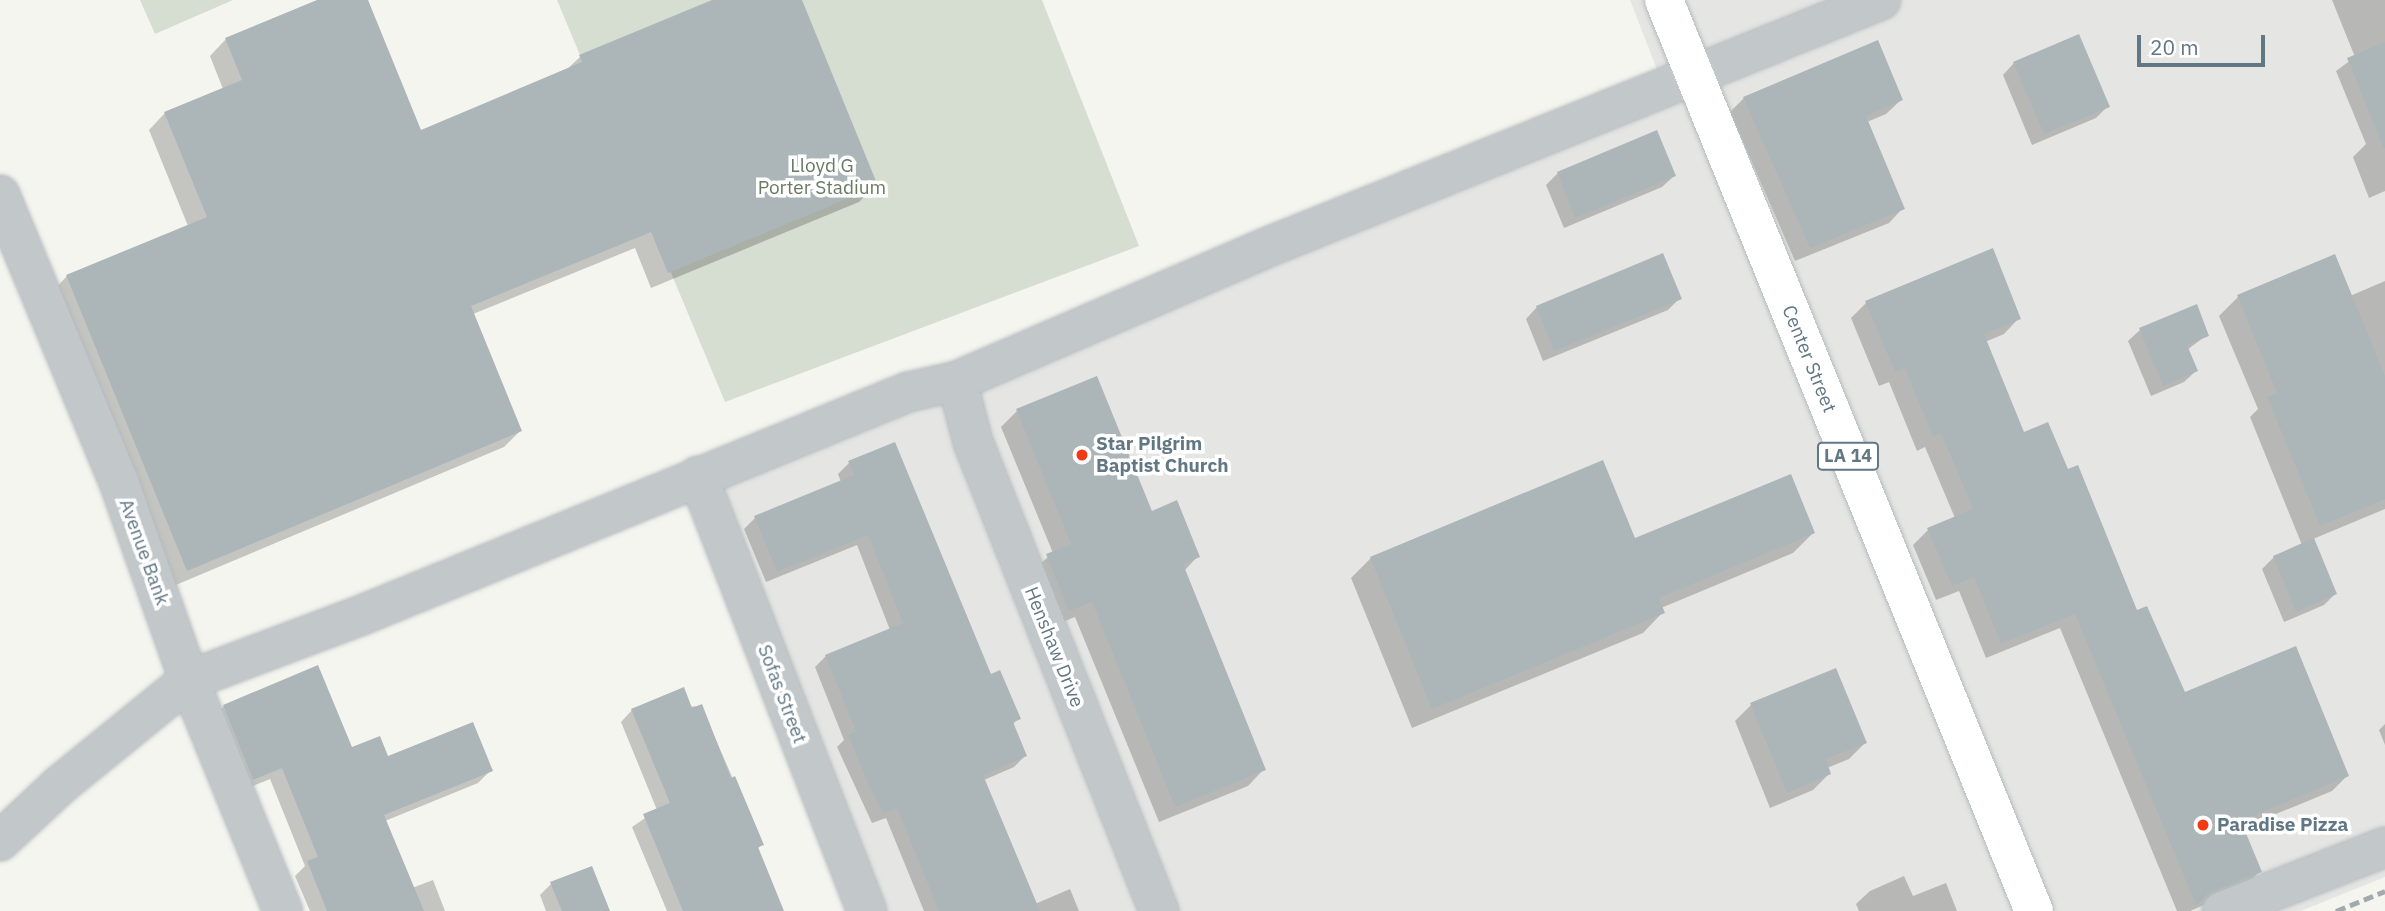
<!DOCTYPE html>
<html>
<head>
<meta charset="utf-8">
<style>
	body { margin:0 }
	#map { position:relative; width:2385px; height:911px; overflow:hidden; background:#f5f5f0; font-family:"IBM Plex Sans",sans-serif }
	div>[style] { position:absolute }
	.built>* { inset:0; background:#e5e6e4 }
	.green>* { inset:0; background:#d6ddd1 }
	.shadow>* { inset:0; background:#0003 }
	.building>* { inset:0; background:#acb6b9 }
	.roads { filter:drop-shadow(0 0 2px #b5babd) drop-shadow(0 0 2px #b5babd) }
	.street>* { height:38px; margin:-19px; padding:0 19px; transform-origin:19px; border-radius:19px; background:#c2c7c9 }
	.primary>* { height:38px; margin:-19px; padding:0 19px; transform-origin:19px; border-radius:19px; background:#fff }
	.rail>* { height:5px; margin-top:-2.5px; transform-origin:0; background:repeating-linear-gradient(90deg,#a2aaae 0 10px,transparent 0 15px) }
	.dots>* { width:19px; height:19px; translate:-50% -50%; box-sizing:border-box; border:4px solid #fff; border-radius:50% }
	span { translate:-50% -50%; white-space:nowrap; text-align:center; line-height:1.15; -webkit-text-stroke:7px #fff; paint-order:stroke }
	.shield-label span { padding:2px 5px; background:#fff; border:2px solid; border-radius:5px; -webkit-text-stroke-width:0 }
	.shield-label { font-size:18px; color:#617784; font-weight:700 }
	.park-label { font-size:19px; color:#677b61 }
	.street-label { font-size:19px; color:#617784 }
	.poi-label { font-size:19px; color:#617784; font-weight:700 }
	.left { translate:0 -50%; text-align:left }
	.scale { position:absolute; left:2137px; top:35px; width:128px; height:32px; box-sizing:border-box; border:4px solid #617784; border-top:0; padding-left:9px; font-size:21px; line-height:24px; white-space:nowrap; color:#617784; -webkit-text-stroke:5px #fff; paint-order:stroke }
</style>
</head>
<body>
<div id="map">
	<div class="built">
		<i style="clip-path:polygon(1630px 0,2385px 0,2385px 877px,2301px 911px,869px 911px,698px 476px,1663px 85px)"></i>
	</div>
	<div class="green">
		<i style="clip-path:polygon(140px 0,233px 0,155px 34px)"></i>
		<i style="clip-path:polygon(557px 0,1042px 0,1139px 246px,725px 402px)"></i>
	</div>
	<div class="shadow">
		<i style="clip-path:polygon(322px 0,366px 0,420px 132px,565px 71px,580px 57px,716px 0,800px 0,875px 186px,859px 202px,651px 288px,635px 248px,473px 314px,520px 431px,504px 447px,171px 587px,51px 293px,67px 276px,188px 226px,149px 130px,165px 113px,223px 89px,210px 56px,226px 39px)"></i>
		<i style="clip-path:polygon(2332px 0,2385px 0,2385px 191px,2369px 198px,2353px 157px,2366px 144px,2336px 71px,2355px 57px)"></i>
		<i style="clip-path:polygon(2014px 63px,2108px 106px,2096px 118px,2032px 145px,2003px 75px)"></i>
		<i style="clip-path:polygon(1744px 98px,1901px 100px,1886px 114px,1867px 122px,1903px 208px,1889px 223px,1795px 261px,1730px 112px)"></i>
		<i style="clip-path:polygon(1558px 173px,1674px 176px,1662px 187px,1564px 228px,1546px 185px)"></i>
		<i style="clip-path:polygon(2334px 257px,2350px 296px,2385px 281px,2385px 509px,2313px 539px,2335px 594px,2324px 605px,2284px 622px,2262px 569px,2274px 557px,2302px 545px,2250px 417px,2258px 409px,2219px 316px,2238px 297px)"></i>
		<i style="clip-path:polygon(1680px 298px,1668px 310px,1543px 361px,1526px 319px,1537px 307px)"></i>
		<i style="clip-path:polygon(1866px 303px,2019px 318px,2004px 334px,1985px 342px,2024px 435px,2067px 472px,2136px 612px,2184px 694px,2347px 776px,2332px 791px,2242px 828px,2260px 871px,2245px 887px,2190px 911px,2177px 911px,2060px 628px,1986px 658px,1959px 591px,1936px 600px,1913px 545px,1928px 530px,1955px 518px,1925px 447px,1917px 451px,1889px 382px,1879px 386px,1851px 318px)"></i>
		<i style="clip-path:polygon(2140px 330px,2207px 335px,2187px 350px,2196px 371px,2184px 382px,2151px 396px,2128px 341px)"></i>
		<i style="clip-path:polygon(1017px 411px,1198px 556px,1184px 571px,1264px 769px,1248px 786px,1159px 822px,1075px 617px,1053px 626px,1030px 572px,1053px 553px,1001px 427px)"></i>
		<i style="clip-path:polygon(849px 463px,1018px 719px,1012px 725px,1025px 756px,1014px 767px,984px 780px,1035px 904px,1070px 889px,1079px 911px,924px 911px,886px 818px,872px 823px,837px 747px,844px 740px,815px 667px,826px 656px,890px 630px,857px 545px,766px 582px,744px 529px,755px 518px,841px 482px,838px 474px)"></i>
		<i style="clip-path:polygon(1813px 533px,1793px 553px,1661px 608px,1663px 612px,1643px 633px,1412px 728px,1351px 578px,1371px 558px)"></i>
		<i style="clip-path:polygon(1751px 705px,1865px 743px,1849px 759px,1827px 768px,1829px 774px,1813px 790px,1770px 808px,1735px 721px)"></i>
		<i style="clip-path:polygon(224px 706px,387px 759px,491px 770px,478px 783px,385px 821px,412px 888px,433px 880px,445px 911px,310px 911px,295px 876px,305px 866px,270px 779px,241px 791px,211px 719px)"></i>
		<i style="clip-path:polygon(701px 706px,762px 845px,757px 849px,782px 911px,667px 911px,632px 827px,657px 810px,621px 722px,632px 710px)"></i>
		<i style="clip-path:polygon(2385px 724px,2385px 745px,2379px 730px)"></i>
		<i style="clip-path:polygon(1904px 876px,1913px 896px,1946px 883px,1957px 911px,1859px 911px,1856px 904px,1870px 891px)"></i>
		<i style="clip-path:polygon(551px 884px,609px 911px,546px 911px,540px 895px)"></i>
	</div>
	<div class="building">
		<i style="clip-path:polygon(317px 0,368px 0,421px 130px,582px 62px,579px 55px,712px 0,802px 0,878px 186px,668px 273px,651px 232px,471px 306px,522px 431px,187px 571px,66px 275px,207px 217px,164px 112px,242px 80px,225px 38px)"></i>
		<i style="clip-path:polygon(2079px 34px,2110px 107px,2044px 134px,2013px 62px)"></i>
		<i style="clip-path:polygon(1878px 40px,1903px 100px,1866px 116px,1905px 209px,1810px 248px,1743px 97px)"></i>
		<i style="clip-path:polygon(2385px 42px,2385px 148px,2384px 149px,2347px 58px)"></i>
		<i style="clip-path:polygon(1657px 130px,1676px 176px,1575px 218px,1557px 172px)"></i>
		<i style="clip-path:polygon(1993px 248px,2021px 319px,1984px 334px,2024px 432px,2048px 422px,2068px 469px,2078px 465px,2137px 610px,2147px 606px,2185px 692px,2296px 646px,2349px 776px,2241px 821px,2262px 872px,2214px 891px,2196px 905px,2075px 614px,2001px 644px,1974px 577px,1952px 586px,1927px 528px,1973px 509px,1941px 433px,1933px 437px,1905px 368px,1895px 372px,1865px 301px)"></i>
		<i style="clip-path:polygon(1663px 253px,1682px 299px,1554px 351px,1536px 306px)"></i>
		<i style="clip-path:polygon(2335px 254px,2385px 376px,2385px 499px,2320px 526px,2267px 397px,2277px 393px,2237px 295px)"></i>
		<i style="clip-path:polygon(2197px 304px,2209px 336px,2187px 345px,2198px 371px,2163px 386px,2139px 328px)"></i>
		<i style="clip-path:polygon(1097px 376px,1152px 511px,1177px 500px,1200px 557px,1183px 564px,1266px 770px,1175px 807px,1092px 602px,1069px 611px,1046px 554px,1071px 544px,1016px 409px)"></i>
		<i style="clip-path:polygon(895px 442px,991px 674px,1000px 670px,1021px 719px,1013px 722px,1027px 756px,983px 775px,1040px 911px,939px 911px,897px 808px,883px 813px,868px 783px,848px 735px,856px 731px,825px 655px,903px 623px,868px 535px,777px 572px,754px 516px,854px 475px,848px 461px)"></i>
		<i style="clip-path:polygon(1603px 460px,1635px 538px,1791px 474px,1815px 533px,1659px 598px,1665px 613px,1432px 709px,1370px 557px)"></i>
		<i style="clip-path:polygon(2314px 538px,2337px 594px,2296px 612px,2273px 556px)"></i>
		<i style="clip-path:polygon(318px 665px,352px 747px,380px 736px,388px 756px,473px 722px,493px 771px,384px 815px,424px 911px,327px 911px,307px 861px,318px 857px,282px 768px,253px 780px,223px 705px)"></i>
		<i style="clip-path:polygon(1836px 668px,1867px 743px,1826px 759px,1831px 774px,1787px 793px,1750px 703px)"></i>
		<i style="clip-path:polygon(684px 687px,692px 708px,702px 704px,731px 778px,735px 776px,764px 845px,758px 847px,784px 911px,683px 911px,643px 814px,670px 803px,631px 709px)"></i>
		<i style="clip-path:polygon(592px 866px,610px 911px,562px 911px,550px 882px)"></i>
	</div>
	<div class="roads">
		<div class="street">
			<i style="left:0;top:195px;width:311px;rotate:67.5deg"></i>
			<i style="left:119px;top:482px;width:210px;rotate:70.5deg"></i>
			<i style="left:189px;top:680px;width:249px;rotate:67.9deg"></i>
			<i style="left:957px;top:381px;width:63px;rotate:75.3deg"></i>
			<i style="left:973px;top:442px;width:505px;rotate:68.37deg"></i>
			<i style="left:698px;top:476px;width:467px;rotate:68.8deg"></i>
			<i style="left:0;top:841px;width:82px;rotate:-43deg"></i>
			<i style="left:60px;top:785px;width:166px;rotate:-39.1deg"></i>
			<i style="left:189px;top:680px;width:185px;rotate:-20.6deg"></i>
			<i style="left:362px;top:615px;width:590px;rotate:-22.22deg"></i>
			<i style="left:908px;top:392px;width:50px;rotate:-12.7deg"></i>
			<i style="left:957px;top:381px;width:333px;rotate:-23.3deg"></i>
			<i style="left:1263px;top:249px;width:666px;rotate:-21.95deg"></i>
			<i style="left:2222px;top:911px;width:175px;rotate:-21.4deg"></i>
		</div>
		<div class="primary">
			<i style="left:1664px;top:0;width:983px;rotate:67.9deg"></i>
		</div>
	</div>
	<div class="rail">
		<i style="left:2336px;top:911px;width:53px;rotate:-22.2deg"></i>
	</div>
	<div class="dots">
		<i style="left:1082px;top:455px;background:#f13a14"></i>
		<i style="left:2203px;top:825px;background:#f13a14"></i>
	</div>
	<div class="shield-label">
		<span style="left:1848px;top:456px">LA 14</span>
	</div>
	<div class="park-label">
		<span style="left:822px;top:177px">Lloyd G<br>Porter Stadium</span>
	</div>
	<div class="street-label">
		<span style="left:1809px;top:359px;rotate:68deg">Center Street</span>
		<span style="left:144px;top:552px;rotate:70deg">Avenue Bank</span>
		<span style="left:1054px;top:647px;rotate:68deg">Henshaw Drive</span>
		<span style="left:782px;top:694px;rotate:69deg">Sofas Street</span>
	</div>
	<div class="poi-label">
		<span class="left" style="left:1096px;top:455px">Star Pilgrim<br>Baptist Church</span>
		<span class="left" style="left:2217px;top:825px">Paradise Pizza</span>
	</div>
	<div class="scale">20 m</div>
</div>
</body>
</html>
